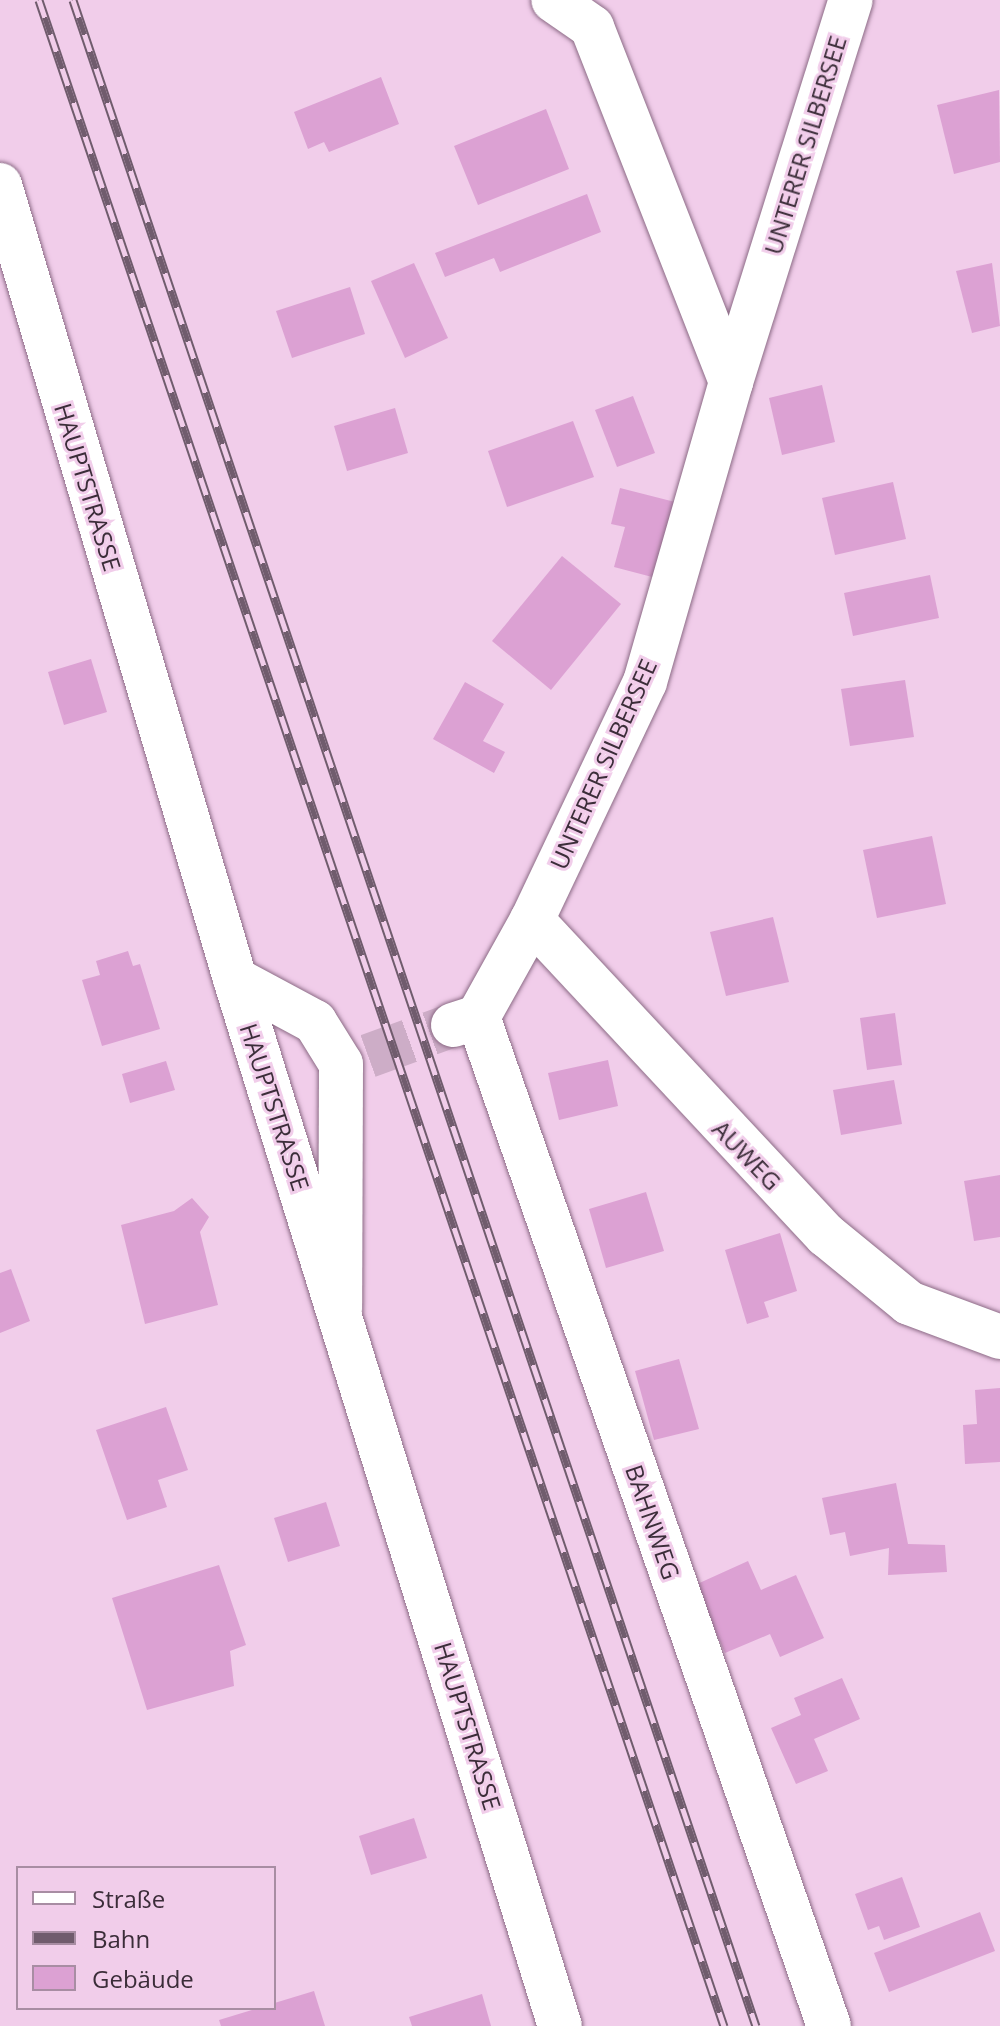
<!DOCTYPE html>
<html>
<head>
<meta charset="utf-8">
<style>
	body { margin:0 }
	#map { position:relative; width:1000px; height:2026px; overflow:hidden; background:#f1cdea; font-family:"Open Sans",sans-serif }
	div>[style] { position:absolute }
	.building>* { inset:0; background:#dca1d3 }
	.street-tunnel>* { height:44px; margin-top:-22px; transform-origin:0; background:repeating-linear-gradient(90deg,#cdadc7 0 44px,transparent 0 66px) }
	.roads { filter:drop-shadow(0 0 2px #8c6b86) drop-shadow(0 0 2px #8c6b86) }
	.street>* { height:44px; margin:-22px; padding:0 22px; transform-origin:22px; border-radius:22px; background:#fff }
	.secondary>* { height:44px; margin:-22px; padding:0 22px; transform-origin:22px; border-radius:22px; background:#fff }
	.rail>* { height:9px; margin-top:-4.5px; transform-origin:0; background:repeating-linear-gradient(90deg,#f1cdea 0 18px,#705c6d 0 36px); box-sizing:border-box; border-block:2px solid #705c6d }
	span { translate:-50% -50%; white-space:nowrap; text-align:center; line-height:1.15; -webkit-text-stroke:6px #f1cdea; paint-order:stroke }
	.street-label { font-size:24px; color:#3b2d39 }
	.legend { position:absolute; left:16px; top:1866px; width:260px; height:144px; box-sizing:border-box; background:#f1cdea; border:2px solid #a88da3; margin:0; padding:10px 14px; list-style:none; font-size:24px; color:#3b2d39 }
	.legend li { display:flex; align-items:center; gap:16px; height:40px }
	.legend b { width:40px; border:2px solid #a88da3 }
</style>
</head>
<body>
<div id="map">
	<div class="building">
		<i style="clip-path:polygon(381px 77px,399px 124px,329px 152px,324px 142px,308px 149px,294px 112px)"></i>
		<i style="clip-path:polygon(999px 90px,1000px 162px,954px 174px,937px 105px)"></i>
		<i style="clip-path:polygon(546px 109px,569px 169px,478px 205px,454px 146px)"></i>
		<i style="clip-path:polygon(587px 194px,601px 232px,500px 272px,494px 258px,445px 277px,435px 253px)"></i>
		<i style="clip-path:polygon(414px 263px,448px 338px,405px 358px,371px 281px)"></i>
		<i style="clip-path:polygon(992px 263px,1000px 326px,972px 333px,956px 271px)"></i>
		<i style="clip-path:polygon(350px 287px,365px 334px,292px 358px,276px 311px)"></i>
		<i style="clip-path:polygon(822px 385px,835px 442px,782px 455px,769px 398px)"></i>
		<i style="clip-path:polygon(633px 396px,655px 453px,617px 467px,595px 410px)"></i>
		<i style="clip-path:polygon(395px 408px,408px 453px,347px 471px,334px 426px)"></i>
		<i style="clip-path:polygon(573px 421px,594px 477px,507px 507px,488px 451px)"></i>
		<i style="clip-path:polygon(893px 482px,906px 539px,835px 555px,822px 498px)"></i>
		<i style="clip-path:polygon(620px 488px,675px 502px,656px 578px,614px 567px,625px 527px,611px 524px)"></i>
		<i style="clip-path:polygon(562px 556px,621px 604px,551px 690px,492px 641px)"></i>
		<i style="clip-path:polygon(930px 575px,939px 618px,853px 636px,844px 593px)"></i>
		<i style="clip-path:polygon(91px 659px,107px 712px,64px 725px,48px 672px)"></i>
		<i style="clip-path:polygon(905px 680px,914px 737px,850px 746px,841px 689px)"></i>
		<i style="clip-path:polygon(465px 682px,504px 704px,483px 741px,505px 752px,494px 773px,433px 739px)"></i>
		<i style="clip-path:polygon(932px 836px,946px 904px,877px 918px,863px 850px)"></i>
		<i style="clip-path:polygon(773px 917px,789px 982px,726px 996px,710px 932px)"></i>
		<i style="clip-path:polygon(128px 951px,133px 966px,140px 964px,160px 1029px,102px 1046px,82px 980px,100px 975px,96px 961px)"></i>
		<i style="clip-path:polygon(895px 1013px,902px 1065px,867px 1070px,860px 1018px)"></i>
		<i style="clip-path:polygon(608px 1060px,618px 1106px,559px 1120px,548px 1073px)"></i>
		<i style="clip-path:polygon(166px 1061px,175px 1090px,130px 1103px,122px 1074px)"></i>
		<i style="clip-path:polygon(894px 1080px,902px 1124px,841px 1135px,833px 1090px)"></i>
		<i style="clip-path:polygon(1000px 1175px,1000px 1237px,974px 1241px,964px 1181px)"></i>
		<i style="clip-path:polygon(646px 1192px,664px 1251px,606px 1268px,589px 1209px)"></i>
		<i style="clip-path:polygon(192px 1198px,209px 1217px,200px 1232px,218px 1305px,145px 1324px,121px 1225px,174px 1211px)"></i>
		<i style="clip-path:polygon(780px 1233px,797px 1291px,764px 1302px,769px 1317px,747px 1324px,725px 1250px)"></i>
		<i style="clip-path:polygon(11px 1269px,30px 1321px,0 1333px,0 1273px)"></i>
		<i style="clip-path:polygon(679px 1359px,699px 1429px,654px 1440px,635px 1371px)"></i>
		<i style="clip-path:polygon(1000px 1388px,1000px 1462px,965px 1464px,963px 1425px,977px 1424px,975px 1390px)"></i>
		<i style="clip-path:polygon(166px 1407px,188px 1470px,158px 1480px,167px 1507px,127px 1520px,96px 1430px)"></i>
		<i style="clip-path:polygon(896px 1483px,908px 1544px,945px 1545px,947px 1572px,888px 1575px,889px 1548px,850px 1556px,845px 1532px,830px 1535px,822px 1498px)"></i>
		<i style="clip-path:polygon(326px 1502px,340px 1546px,288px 1562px,274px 1518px)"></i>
		<i style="clip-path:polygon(748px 1561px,761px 1590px,796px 1575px,824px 1638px,780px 1657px,770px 1634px,725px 1653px,695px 1585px)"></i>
		<i style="clip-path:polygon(219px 1565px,246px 1645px,230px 1651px,234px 1686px,147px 1710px,112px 1598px)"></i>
		<i style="clip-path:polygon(842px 1678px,860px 1719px,814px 1739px,828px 1771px,796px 1784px,771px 1728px,801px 1715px,794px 1698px)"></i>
		<i style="clip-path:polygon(414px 1818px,427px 1858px,371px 1875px,359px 1836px)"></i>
		<i style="clip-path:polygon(902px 1877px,920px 1927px,884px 1940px,879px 1926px,868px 1930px,855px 1894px)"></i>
		<i style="clip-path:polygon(980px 1912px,995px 1951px,889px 1992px,874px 1953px)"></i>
		<i style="clip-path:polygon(314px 1991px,325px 2026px,221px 2026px,219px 2020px)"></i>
		<i style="clip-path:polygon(482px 1994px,491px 2026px,412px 2026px,409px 2017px)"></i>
	</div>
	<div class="street-tunnel">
		<i style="left:368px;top:1056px;width:90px;rotate:-20deg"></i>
	</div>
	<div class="roads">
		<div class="street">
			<i style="left:731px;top:382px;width:400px;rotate:-72.6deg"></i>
			<i style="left:532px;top:920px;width:431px;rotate:47deg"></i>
			<i style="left:826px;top:1235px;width:107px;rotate:39.3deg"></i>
			<i style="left:909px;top:1303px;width:97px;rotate:20.5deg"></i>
			<i style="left:235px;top:979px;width:91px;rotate:28.3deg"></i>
			<i style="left:315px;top:1022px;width:49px;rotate:58.2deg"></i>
			<i style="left:341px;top:1064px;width:245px;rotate:90.2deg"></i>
			<i style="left:478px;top:1017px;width:1068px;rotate:70.82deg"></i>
			<i style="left:453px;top:1025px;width:26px;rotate:-18deg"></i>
			<i style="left:478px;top:1017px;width:111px;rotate:-60.9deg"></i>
			<i style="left:532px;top:920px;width:263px;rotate:-64.6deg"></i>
			<i style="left:645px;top:682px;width:312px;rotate:-74deg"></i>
			<i style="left:731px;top:382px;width:381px;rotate:-111.4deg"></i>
			<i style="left:592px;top:27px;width:47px;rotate:-145.3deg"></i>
		</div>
		<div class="secondary">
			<i style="left:0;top:185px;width:828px;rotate:73.51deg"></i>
			<i style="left:235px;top:979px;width:1096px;rotate:72.76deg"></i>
		</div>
	</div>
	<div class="rail">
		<i style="left:39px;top:0;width:2139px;rotate:71.32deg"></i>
		<i style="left:73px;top:0;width:2138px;rotate:71.37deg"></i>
	</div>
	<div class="street-label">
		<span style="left:805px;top:145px;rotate:-73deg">UNTERER SILBERSEE</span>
		<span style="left:88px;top:487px;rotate:73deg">HAUPTSTRASSE</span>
		<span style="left:603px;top:764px;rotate:-66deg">UNTERER SILBERSEE</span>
		<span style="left:275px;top:1107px;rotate:72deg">HAUPTSTRASSE</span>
		<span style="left:747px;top:1155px;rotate:46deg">AUWEG</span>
		<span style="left:653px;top:1522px;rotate:71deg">BAHNWEG</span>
		<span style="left:468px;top:1726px;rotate:73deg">HAUPTSTRASSE</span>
	</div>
	<ul class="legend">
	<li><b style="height:10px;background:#fff"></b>Straße</li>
	<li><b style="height:10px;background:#705c6d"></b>Bahn</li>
	<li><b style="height:22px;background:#dca1d3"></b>Gebäude</li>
	</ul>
</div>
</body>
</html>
